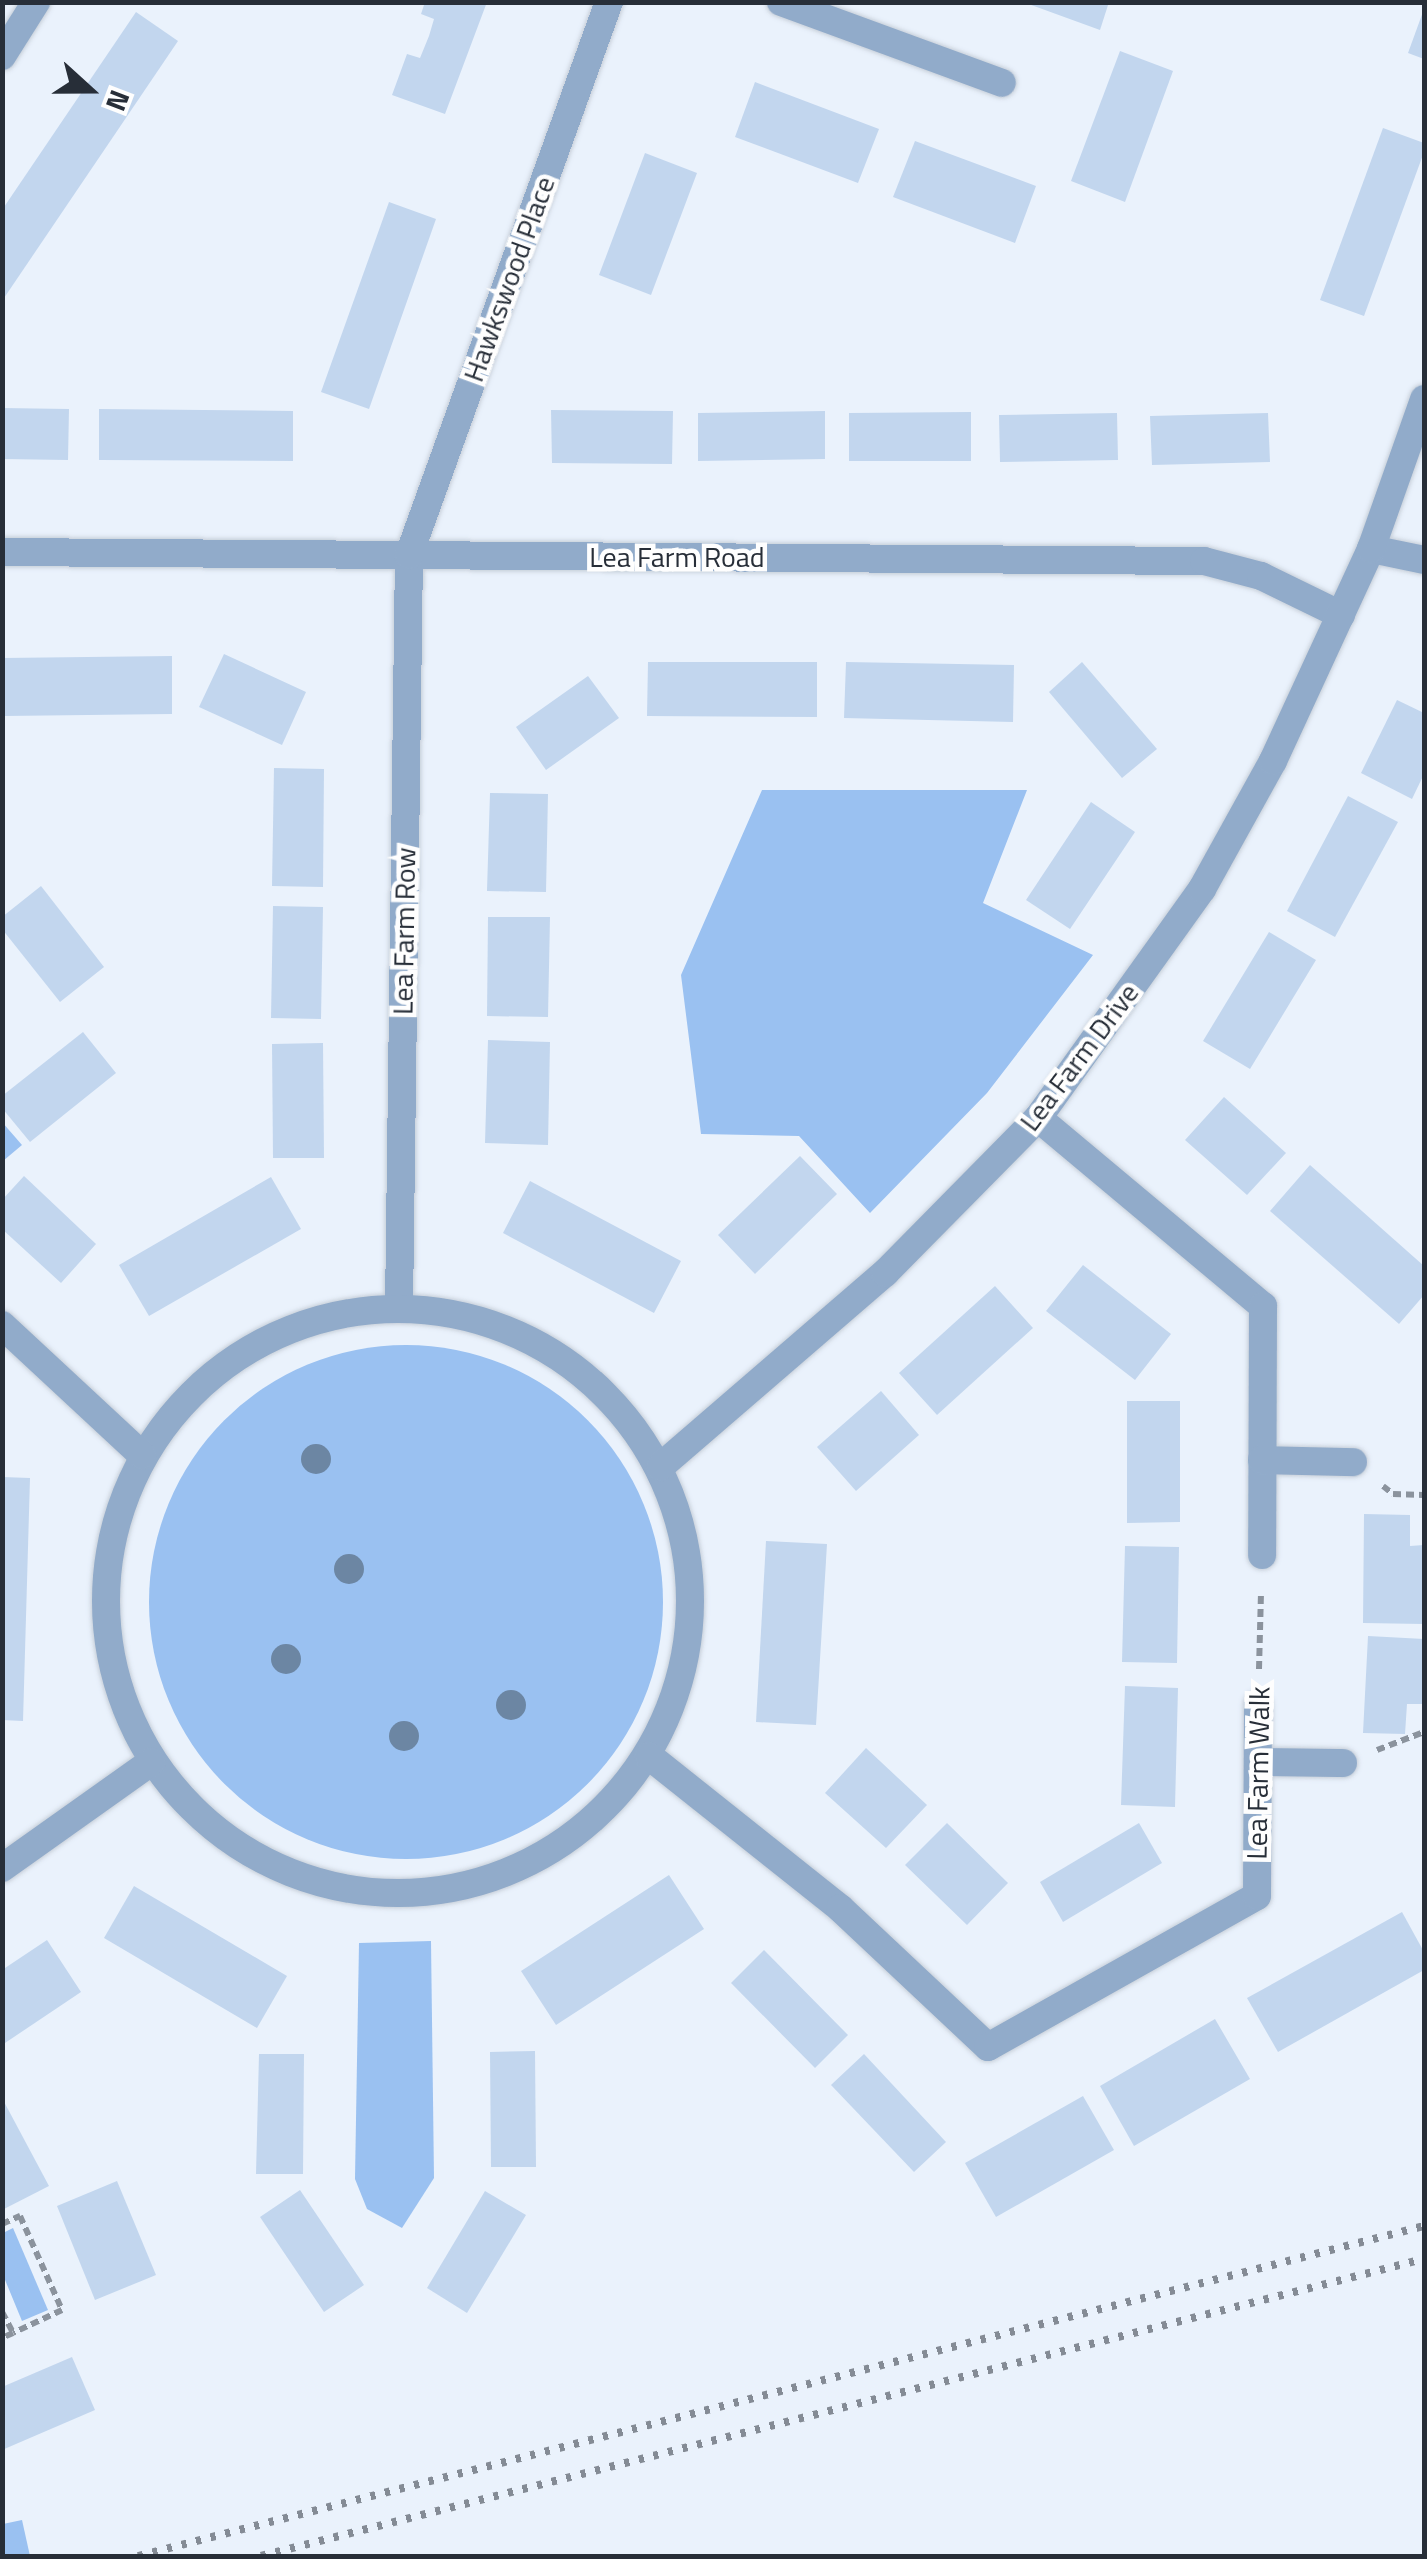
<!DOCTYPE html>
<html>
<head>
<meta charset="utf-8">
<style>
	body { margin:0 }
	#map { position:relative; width:1427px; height:2559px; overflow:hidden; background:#eaf2fc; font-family:"Titillium Web",sans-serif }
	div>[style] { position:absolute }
	.green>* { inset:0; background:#9ac1f1 }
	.round { border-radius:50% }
	.building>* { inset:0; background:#c2d6ee }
	.path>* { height:6px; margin-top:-3px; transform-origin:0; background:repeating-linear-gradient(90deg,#8b939d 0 8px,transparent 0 13px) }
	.roads { filter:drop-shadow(0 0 2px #c7cfd9) drop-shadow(0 0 2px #c7cfd9) }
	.minor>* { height:28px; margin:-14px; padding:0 14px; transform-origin:14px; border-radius:14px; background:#91abca }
	.minor>.ring { margin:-14px; padding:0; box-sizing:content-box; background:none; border:28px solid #91abca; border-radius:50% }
	.rail>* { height:8px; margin-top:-4px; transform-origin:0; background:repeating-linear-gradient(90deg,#848b95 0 5px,transparent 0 15px) }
	.trees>* { width:30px; height:30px; margin:-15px; border-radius:50%; background:#6c86a3 }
	span { translate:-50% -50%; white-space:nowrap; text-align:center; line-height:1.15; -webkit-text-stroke:9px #fefefe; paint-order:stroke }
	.street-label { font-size:28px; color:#272e38 }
	.frame { position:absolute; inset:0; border:5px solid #272e38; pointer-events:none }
	.north { position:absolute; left:40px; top:40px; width:100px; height:100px; -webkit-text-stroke:8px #fefefe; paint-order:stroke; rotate:111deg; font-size:28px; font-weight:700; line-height:40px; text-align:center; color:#272e38 }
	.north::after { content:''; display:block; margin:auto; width:35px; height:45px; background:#272e38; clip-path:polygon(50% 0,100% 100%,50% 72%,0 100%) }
</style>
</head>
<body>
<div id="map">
	<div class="green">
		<i style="clip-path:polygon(762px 790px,1027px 790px,983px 903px,1093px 955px,987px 1093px,870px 1213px,799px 1136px,701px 1134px,681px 975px)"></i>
		<i style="clip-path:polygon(2px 1122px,22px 1145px,3px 1161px,2px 1161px)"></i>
		<i class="round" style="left:149px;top:1345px;width:514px;height:514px"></i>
		<i style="clip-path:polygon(431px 1941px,434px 2178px,402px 2228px,367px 2209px,355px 2179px,359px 1943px)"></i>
		<i style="clip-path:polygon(13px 2228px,48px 2310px,22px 2321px,3px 2275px,3px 2233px)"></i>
		<i style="clip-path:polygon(22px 2520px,30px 2556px,3px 2556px,3px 2524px)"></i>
	</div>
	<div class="building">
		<i style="clip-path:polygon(425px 2px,487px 2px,445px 114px,392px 95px,407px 54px,420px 58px,429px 36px,434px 19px,421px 14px)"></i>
		<i style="clip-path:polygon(1023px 2px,1109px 2px,1100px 30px)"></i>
		<i style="clip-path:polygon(1424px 9px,1424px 59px,1408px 53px)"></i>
		<i style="clip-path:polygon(136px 12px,178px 41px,2px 301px,2px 210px)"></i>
		<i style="clip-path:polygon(1120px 51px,1173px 71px,1125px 202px,1071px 181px)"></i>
		<i style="clip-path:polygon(755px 82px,879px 129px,858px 183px,735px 137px)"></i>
		<i style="clip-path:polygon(1383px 128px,1424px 143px,1424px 152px,1364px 316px,1320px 300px)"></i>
		<i style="clip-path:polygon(915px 141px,1036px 186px,1015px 243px,893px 197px)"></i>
		<i style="clip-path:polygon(645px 153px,697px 173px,651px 295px,599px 275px)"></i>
		<i style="clip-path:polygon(389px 202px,436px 219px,369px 409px,321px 392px)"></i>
		<i style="clip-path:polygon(2px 408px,69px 409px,68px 460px,2px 459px)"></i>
		<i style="clip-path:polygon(99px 409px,293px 411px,293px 461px,99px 460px)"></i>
		<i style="clip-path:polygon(551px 410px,673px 411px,672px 464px,552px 463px)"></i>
		<i style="clip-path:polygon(825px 411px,825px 459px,698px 461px,698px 413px)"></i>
		<i style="clip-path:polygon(971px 412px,971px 461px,849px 461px,849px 413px)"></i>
		<i style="clip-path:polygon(1117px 413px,1118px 460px,1000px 462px,999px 415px)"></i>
		<i style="clip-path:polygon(1268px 413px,1270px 462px,1152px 465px,1150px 416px)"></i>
		<i style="clip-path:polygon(224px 654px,306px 692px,282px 745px,199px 707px)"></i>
		<i style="clip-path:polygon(172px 656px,172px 714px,4px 716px,3px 658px)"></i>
		<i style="clip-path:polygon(648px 662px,817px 662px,817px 717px,647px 716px)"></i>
		<i style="clip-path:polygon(846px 662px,1014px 665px,1013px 722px,844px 718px)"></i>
		<i style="clip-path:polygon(1082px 662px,1157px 749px,1122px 778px,1049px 692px)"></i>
		<i style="clip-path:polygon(588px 676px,619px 718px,546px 770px,516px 727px)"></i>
		<i style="clip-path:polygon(1397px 700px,1424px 713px,1424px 774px,1412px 799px,1361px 773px)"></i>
		<i style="clip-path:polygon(274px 768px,324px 769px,323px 887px,272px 886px)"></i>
		<i style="clip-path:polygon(490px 793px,548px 794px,546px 892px,487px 891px)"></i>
		<i style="clip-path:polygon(1348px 796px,1398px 822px,1335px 937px,1287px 911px)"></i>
		<i style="clip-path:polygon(1091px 802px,1135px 832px,1070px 929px,1026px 900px)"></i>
		<i style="clip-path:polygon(41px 886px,104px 967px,60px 1002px,2px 929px,2px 917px)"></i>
		<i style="clip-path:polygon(273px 906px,323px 907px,321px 1019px,271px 1018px)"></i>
		<i style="clip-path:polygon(488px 917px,550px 917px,548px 1017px,487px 1016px)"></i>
		<i style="clip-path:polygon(1269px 932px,1316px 960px,1250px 1069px,1203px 1041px)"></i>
		<i style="clip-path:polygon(83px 1032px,116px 1073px,30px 1142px,2px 1108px,2px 1096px)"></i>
		<i style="clip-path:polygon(488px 1040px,550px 1042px,548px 1145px,485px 1143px)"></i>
		<i style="clip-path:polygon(323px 1043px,324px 1158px,273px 1158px,272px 1044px)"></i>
		<i style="clip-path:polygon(1224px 1097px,1286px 1153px,1247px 1195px,1185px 1140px)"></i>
		<i style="clip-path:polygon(800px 1156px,837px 1194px,755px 1274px,718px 1235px)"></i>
		<i style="clip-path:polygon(1310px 1165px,1424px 1266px,1424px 1295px,1399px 1324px,1270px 1211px)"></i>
		<i style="clip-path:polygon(24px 1176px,96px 1244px,61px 1283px,2px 1229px,2px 1200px)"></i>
		<i style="clip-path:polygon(271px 1177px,301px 1229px,149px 1316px,119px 1265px)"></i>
		<i style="clip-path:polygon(530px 1181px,681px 1261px,654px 1313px,503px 1233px)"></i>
		<i style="clip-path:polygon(1083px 1265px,1171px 1334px,1135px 1380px,1046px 1311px)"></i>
		<i style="clip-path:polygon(995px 1286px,1033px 1328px,937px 1415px,899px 1373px)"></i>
		<i style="clip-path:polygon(881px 1391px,919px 1435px,856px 1491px,817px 1447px)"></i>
		<i style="clip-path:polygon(1127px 1401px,1180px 1401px,1180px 1522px,1127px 1523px)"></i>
		<i style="clip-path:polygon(2px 1477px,30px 1478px,23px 1721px,2px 1720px)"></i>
		<i style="clip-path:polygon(1364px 1514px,1410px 1515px,1410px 1546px,1424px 1545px,1424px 1624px,1363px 1623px)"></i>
		<i style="clip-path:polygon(766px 1541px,827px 1544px,816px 1725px,756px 1722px)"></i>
		<i style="clip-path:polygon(1125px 1546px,1179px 1547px,1177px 1663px,1122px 1662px)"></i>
		<i style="clip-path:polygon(1368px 1636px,1424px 1639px,1424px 1704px,1407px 1704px,1405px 1734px,1363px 1733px)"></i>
		<i style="clip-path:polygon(1125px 1686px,1178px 1688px,1175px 1807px,1121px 1805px)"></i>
		<i style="clip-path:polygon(866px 1748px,927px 1805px,886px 1848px,825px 1793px)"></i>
		<i style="clip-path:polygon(947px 1823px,1008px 1883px,967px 1925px,905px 1865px)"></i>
		<i style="clip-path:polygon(1139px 1823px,1162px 1863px,1063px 1922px,1040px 1882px)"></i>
		<i style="clip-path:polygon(669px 1875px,704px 1929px,556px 2025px,521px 1971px)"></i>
		<i style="clip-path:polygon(134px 1886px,287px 1976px,257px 2028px,104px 1938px)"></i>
		<i style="clip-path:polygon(1402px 1912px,1424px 1952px,1424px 1970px,1278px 2052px,1247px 1998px)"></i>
		<i style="clip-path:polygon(47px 1940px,81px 1992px,2px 2045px,2px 1970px)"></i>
		<i style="clip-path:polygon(764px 1950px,848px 2035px,815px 2068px,731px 1983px)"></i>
		<i style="clip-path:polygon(1215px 2019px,1250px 2079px,1134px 2146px,1100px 2086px)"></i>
		<i style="clip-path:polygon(535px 2051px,536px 2167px,491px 2167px,490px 2052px)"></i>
		<i style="clip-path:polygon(259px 2054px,304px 2054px,303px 2174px,256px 2174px)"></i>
		<i style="clip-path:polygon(864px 2054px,946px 2142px,914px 2172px,831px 2085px)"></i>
		<i style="clip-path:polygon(1083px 2096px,1114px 2150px,996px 2217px,965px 2163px)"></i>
		<i style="clip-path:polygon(2px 2098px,49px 2186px,2px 2210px)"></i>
		<i style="clip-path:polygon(117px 2181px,156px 2275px,95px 2300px,57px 2206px)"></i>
		<i style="clip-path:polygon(300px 2190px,364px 2285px,324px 2312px,260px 2217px)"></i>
		<i style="clip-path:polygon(485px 2191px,526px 2215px,467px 2313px,427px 2288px)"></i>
		<i style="clip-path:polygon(72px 2357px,95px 2410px,2px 2450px,2px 2387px)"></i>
	</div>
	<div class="path">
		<i style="left:1383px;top:1486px;width:13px;rotate:39deg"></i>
		<i style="left:1393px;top:1494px;width:31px;rotate:2deg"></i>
		<i style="left:1259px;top:1669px;width:77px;rotate:-88.5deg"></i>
		<i style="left:1377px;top:1750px;width:50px;rotate:-21deg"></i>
		<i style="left:2px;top:2224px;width:20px;rotate:-24deg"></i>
		<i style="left:20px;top:2216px;width:103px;rotate:65.9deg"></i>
		<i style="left:62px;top:2310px;width:54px;rotate:154.9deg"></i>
		<i style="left:2px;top:2312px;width:24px;rotate:62deg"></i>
		<i style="left:13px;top:2333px;width:12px;rotate:156deg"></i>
	</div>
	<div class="roads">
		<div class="minor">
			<i style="left:781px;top:2px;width:235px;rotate:20.1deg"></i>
			<i style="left:2px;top:56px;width:64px;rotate:-57.8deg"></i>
			<i style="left:1371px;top:549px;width:54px;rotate:11.7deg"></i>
			<i style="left:2px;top:552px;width:1202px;rotate:0.43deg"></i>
			<i style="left:1204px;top:561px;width:59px;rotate:14.7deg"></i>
			<i style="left:1261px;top:576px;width:89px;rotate:26deg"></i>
			<i style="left:1038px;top:1118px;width:293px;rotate:39.9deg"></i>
			<i style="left:1263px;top:1306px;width:249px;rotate:90.2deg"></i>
			<i style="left:399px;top:1307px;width:752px;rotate:-89.24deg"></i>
			<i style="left:409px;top:555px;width:588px;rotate:-70.12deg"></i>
			<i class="ring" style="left:106px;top:1309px;width:556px;height:556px"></i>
			<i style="left:2px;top:1325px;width:191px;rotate:42.9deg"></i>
			<i style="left:1262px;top:1460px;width:91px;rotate:1.3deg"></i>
			<i style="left:660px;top:1467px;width:297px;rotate:-40.8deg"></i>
			<i style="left:885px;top:1273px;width:218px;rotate:-45.4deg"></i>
			<i style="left:1038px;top:1118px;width:282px;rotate:-54.4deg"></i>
			<i style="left:1202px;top:889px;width:146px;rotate:-61deg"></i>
			<i style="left:1273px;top:761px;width:234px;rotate:-65.2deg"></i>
			<i style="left:1371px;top:549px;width:159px;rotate:-70.5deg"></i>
			<i style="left:649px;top:1756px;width:244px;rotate:38.5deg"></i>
			<i style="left:840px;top:1908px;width:203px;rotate:43.2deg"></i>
			<i style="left:988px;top:2047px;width:308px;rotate:-29.3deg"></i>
			<i style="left:1257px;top:1896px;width:191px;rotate:-89.7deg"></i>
			<i style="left:1258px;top:1762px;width:85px;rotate:0.7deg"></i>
			<i style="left:2px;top:1868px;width:183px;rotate:-35.4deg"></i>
		</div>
	</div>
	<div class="rail">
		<i style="left:138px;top:2556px;width:1328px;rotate:-14.39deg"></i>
		<i style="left:261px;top:2556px;width:1200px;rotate:-14.33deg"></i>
	</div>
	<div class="trees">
		<i style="left:316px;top:1459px"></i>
		<i style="left:349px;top:1569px"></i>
		<i style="left:286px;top:1659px"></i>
		<i style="left:511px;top:1705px"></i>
		<i style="left:404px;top:1736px"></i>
	</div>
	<div class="street-label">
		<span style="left:509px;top:279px;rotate:-70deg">Hawkswood Place</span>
		<span style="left:677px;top:557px">Lea Farm Road</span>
		<span style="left:404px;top:931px;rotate:-89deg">Lea Farm Row</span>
		<span style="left:1079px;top:1057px;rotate:-53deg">Lea Farm Drive</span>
		<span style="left:1258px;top:1773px;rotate:-89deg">Lea Farm Walk</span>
	</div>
	<div class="frame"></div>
	<div class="north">N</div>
</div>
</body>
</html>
